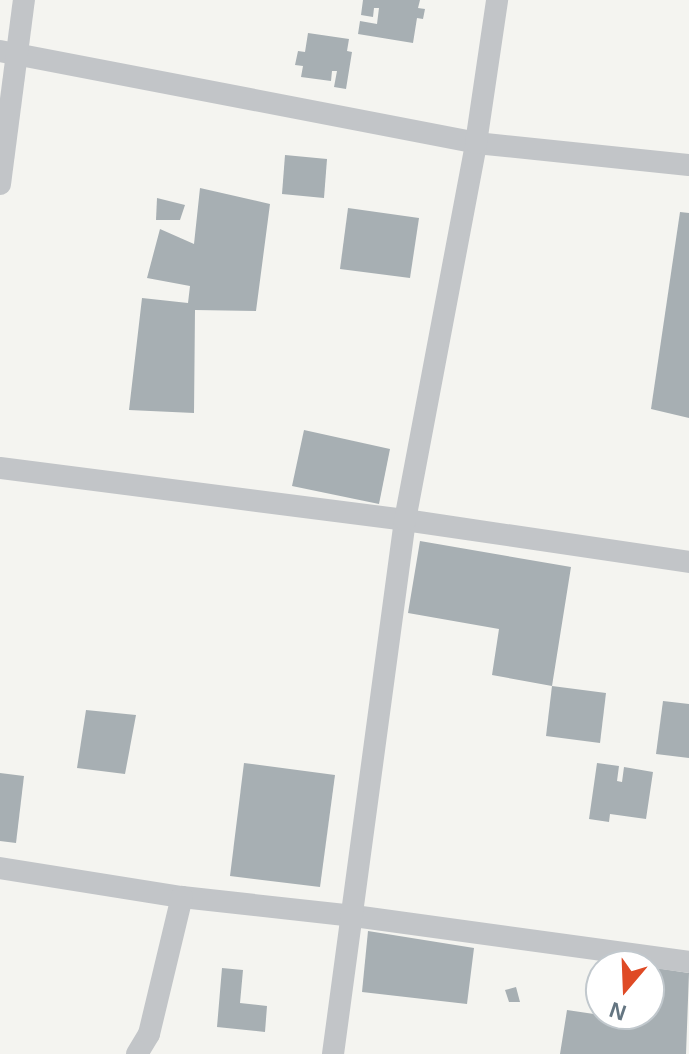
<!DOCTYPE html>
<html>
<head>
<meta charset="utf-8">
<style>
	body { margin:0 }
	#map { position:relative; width:689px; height:1054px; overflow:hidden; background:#f4f4f0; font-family:Helvetica,sans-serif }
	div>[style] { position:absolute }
	.building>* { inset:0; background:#a7afb3 }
	.street>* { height:22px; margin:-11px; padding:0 11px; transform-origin:11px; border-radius:11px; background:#c2c5c8 }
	span { translate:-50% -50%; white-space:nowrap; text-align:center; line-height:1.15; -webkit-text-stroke:8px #fff; paint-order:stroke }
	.north { position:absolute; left:585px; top:950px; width:80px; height:80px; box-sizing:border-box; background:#fff; border:2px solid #c1c8cd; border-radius:50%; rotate:199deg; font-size:22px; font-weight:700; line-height:32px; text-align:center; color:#647581 }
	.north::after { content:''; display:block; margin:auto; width:28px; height:36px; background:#df4a25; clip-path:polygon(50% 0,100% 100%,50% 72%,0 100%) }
</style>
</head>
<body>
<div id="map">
	<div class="building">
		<i style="clip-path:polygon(363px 0,420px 0,418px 8px,425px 9px,423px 19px,417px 18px,413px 43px,358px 34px,360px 21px,377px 24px,379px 8px,374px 8px,373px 17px,361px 15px)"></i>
		<i style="clip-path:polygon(308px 33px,349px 39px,347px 51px,352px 52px,346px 89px,334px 87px,337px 71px,332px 71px,331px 81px,301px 77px,303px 66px,295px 65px,298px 51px,305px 52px)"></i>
		<i style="clip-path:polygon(285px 155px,327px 159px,324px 198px,282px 194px)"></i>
		<i style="clip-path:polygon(200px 188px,270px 204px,256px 311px,195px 310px,194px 413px,129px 410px,142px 298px,188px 303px,190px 286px,147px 278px,160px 229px,194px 244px)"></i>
		<i style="clip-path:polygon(157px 198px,185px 205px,180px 220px,156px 220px)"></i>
		<i style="clip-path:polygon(348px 208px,419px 218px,410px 278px,340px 269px)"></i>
		<i style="clip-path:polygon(680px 212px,689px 213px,689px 418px,651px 409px)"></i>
		<i style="clip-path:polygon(304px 430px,390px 449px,379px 504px,292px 486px)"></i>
		<i style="clip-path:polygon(420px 541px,571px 567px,552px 686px,492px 675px,499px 629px,408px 613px)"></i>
		<i style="clip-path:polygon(552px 686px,606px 693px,600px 743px,546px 736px)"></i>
		<i style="clip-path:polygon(663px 701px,689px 704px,689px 758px,656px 754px)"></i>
		<i style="clip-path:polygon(86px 710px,136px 715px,125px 774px,77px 768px)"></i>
		<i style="clip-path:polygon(244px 763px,335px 775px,320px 887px,230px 876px)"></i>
		<i style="clip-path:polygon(597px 763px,619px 766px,617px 781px,622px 782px,624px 767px,653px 772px,646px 819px,610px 814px,609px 822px,589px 819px)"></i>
		<i style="clip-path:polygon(0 773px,24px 776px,16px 843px,0 841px)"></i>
		<i style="clip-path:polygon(368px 931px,474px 948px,467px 1004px,362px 992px)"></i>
		<i style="clip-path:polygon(649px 967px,689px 973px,686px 1054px,560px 1054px,567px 1010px,614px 1017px,615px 1014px,649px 1014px)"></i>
		<i style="clip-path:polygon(222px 968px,243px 970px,240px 1003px,267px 1006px,265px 1032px,217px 1027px)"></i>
		<i style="clip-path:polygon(516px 987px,520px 1002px,509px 1002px,505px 990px)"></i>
	</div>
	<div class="street">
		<i style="left:0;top:51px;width:485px;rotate:10.9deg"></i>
		<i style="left:476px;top:143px;width:214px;rotate:5.9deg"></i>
		<i style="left:0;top:184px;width:186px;rotate:-82.6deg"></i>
		<i style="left:0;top:468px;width:408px;rotate:7.3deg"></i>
		<i style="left:405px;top:520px;width:287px;rotate:8.4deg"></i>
		<i style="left:0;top:868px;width:184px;rotate:9.1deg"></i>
		<i style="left:182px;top:897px;width:173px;rotate:6.3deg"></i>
		<i style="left:354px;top:916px;width:338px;rotate:7.8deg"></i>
		<i style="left:137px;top:1054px;width:23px;rotate:-59deg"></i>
		<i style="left:149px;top:1034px;width:141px;rotate:-76.5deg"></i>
		<i style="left:333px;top:1054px;width:539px;rotate:-82.32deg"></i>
		<i style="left:405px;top:520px;width:384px;rotate:-79.3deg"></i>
		<i style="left:476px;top:143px;width:145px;rotate:-81.6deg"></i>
	</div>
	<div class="north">N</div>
</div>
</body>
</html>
